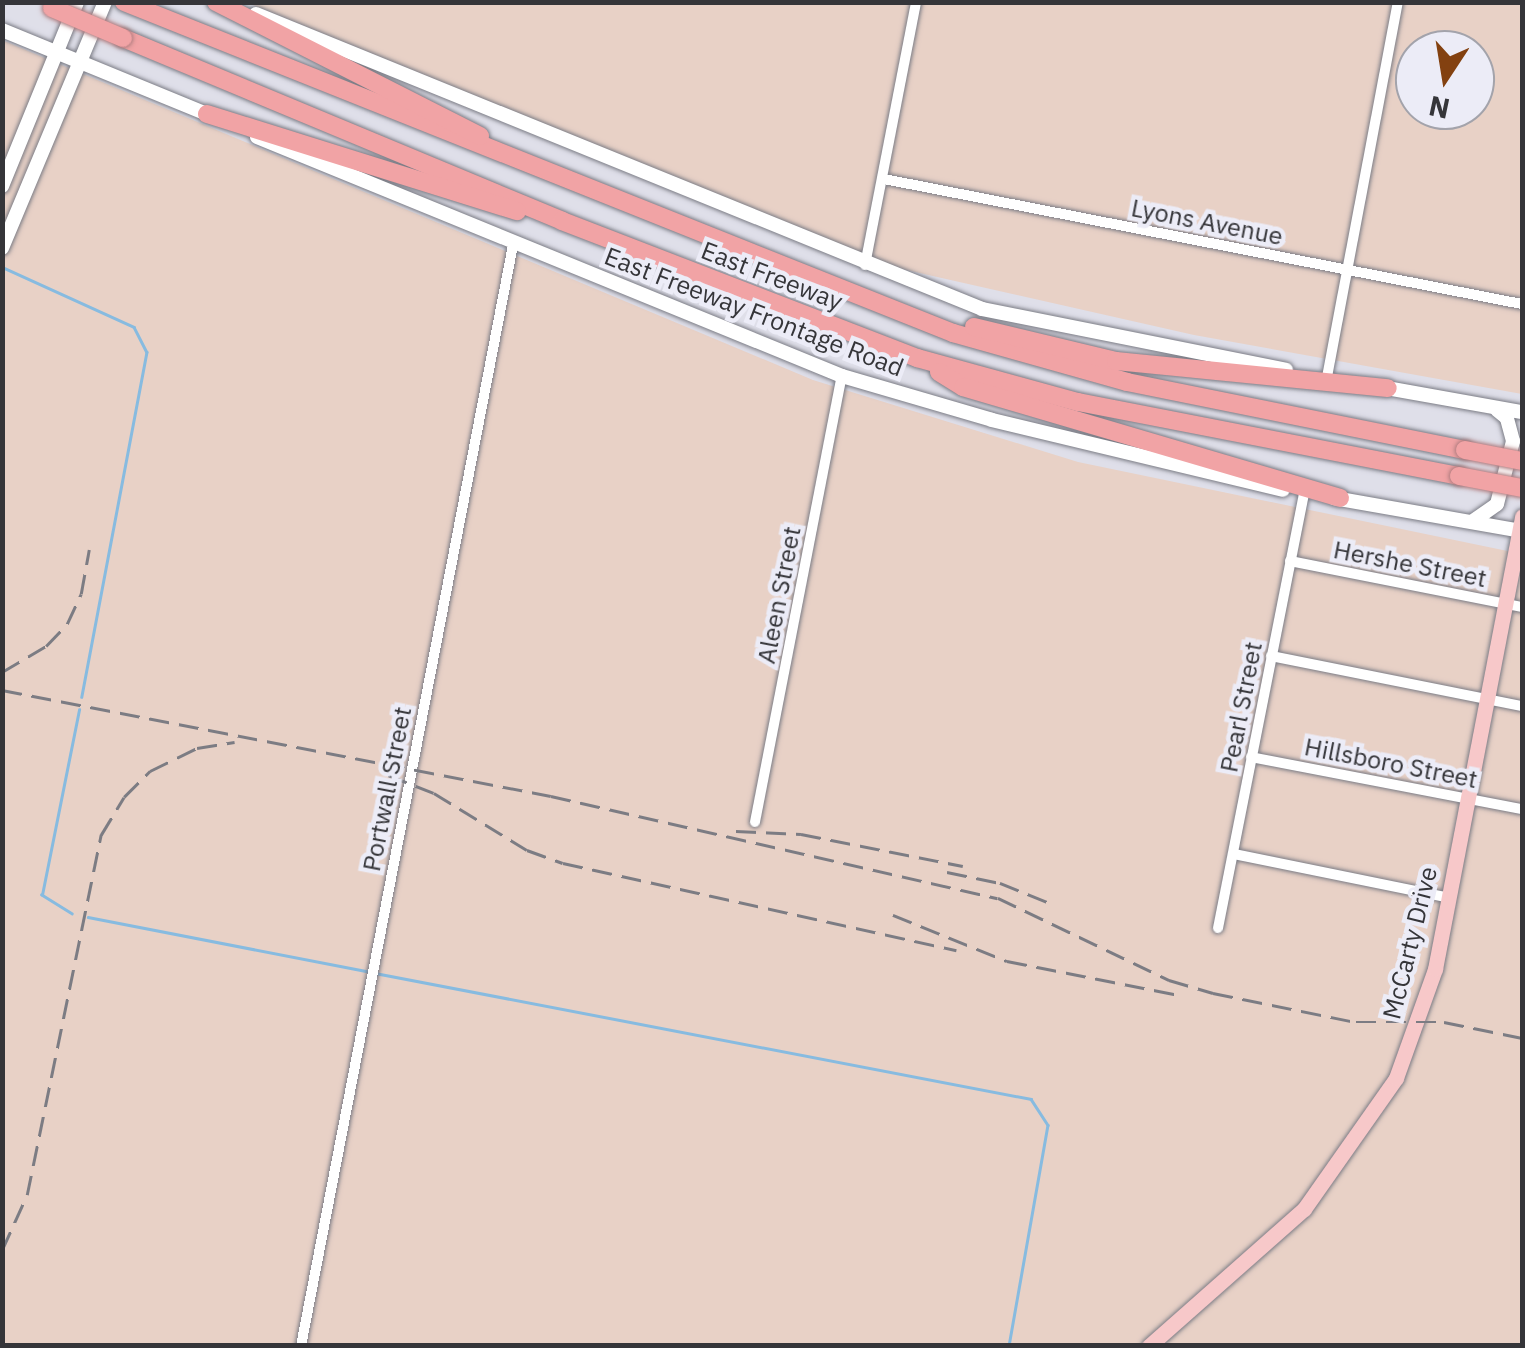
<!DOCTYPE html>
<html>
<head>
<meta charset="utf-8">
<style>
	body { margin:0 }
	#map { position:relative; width:1525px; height:1348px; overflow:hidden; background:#dfdfe9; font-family:"IBM Plex Sans",sans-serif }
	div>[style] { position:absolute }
	.industrial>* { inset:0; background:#e8d1c6 }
	.stream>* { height:2.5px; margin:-1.25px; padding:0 1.25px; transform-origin:1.25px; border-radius:1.25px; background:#87bbe0 }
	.roads { filter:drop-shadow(0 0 2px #7b7c85) drop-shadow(0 0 2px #7b7c85) }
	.street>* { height:10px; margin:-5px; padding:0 5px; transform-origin:5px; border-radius:5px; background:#fff }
	.secondary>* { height:14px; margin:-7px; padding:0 7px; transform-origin:7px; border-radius:7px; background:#fff }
	.primary>* { height:15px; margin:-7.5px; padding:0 7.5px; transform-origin:7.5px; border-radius:7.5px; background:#f7c8c9 }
	.highway>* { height:18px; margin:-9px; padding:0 9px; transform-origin:9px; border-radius:9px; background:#f1a3a5 }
	.rail>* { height:2.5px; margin-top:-1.25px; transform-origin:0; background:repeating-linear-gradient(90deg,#7c7c83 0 20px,transparent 0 30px) }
	.bridges { filter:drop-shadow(0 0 2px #af7c7f) drop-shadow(0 0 2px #af7c7f) }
	.highway-bridge>* { height:18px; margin:-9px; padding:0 9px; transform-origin:9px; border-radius:9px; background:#f1a3a5 }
	span { translate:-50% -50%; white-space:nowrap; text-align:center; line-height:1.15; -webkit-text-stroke:9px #ececf7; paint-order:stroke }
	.street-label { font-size:25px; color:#353539 }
	.frame { position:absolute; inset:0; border:5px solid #353539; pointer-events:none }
	.north { position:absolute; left:1395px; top:30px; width:100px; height:100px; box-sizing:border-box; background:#ececf7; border:2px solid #a3a3ab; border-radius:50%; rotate:192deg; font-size:28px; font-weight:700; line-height:40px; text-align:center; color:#353539 }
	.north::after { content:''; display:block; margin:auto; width:35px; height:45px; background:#834110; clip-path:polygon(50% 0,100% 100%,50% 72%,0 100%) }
</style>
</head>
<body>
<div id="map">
	<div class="industrial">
		<i style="clip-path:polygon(evenodd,248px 3px,1522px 3px,1522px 394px,1194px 335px,893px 267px,248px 3px,1415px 50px,1475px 50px,1475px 110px,1415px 110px,1415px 50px)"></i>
		<i style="clip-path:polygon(2px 40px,813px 380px,1078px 462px,1522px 554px,1522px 1345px,3px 1345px)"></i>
	</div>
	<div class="stream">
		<i style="left:2px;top:267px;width:145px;rotate:24.4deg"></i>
		<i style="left:134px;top:327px;width:28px;rotate:63deg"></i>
		<i style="left:147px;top:352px;width:351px;rotate:100.7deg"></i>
		<i style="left:72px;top:914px;width:36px;rotate:-148deg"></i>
		<i style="left:42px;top:895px;width:189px;rotate:-78.7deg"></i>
		<i style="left:88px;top:917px;width:284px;rotate:11deg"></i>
		<i style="left:375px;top:973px;width:668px;rotate:10.87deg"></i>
		<i style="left:1031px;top:1099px;width:31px;rotate:57deg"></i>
		<i style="left:1048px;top:1125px;width:224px;rotate:100deg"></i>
	</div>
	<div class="roads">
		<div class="street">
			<i style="left:884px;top:179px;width:650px;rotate:11.09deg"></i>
			<i style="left:865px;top:265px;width:268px;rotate:-79deg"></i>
			<i style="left:1327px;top:377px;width:382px;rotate:-79.3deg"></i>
			<i style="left:1290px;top:561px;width:237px;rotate:11.2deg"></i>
			<i style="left:1271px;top:656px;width:256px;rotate:11.3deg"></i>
			<i style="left:1251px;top:757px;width:276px;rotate:10.9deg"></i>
			<i style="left:755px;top:822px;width:454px;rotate:-79deg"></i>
			<i style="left:1234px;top:854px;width:220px;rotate:11.5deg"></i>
			<i style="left:1218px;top:928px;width:442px;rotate:-78.8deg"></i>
			<i style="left:301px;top:1346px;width:1126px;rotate:-79.1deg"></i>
		</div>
		<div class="secondary">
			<i style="left:256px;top:14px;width:784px;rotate:22.11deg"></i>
			<i style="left:982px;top:309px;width:310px;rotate:11.3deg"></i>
			<i style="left:2px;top:30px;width:229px;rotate:22.3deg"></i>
			<i style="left:257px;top:137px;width:632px;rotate:22.22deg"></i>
			<i style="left:842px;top:376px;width:156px;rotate:16.3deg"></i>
			<i style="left:992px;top:420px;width:299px;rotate:13.5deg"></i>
			<i style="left:2px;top:186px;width:199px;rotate:-67.8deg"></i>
			<i style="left:2px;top:248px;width:267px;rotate:-67.3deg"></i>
			<i style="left:1381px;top:387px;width:143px;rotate:10.1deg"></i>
			<i style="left:1334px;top:498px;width:191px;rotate:10deg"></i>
			<i style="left:1473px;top:521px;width:29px;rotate:-35deg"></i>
			<i style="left:1497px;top:504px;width:65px;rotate:-75.7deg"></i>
			<i style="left:1513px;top:441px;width:24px;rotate:-105deg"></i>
			<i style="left:1507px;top:418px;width:13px;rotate:-141deg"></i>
		</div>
		<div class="primary">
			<i style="left:1149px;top:1346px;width:207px;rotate:-41.5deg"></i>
			<i style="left:1304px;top:1209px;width:160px;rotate:-54.9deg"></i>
			<i style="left:1396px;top:1078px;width:116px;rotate:-70.3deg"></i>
			<i style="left:1435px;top:969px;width:461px;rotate:-79.1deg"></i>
		</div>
		<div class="highway">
			<i style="left:124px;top:2px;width:893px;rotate:21.77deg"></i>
			<i style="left:953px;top:333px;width:181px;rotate:15.7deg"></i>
			<i style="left:1127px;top:382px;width:345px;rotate:11.4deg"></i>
			<i style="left:216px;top:2px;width:296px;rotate:26.9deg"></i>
			<i style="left:123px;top:38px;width:476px;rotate:22.6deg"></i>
			<i style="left:562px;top:221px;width:381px;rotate:21.1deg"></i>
			<i style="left:917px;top:358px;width:167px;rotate:15.3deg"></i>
			<i style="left:1078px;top:402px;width:388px;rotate:11deg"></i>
			<i style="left:207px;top:114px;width:325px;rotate:17.4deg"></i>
			<i style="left:974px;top:327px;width:146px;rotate:13.5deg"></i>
			<i style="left:1116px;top:361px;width:273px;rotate:5.7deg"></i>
			<i style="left:939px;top:372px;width:28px;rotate:32deg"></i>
			<i style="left:963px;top:387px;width:393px;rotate:16.4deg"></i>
		</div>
	</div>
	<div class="rail">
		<i style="left:2px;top:655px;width:1px;rotate:45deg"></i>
		<i style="left:2px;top:672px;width:51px;rotate:-30.6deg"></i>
		<i style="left:46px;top:646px;width:30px;rotate:-46deg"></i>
		<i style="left:67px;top:624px;width:33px;rotate:-65deg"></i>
		<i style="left:81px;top:594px;width:45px;rotate:-79.7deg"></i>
		<i style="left:2px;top:690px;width:559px;rotate:10.93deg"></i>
		<i style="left:551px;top:796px;width:458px;rotate:12.9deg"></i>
		<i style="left:998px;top:898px;width:190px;rotate:25.6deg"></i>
		<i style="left:1169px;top:980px;width:46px;rotate:16.5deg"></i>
		<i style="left:1213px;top:993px;width:146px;rotate:11.5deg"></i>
		<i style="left:1356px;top:1022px;width:88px"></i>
		<i style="left:1444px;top:1022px;width:80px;rotate:11.6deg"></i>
		<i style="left:388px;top:775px;width:49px;rotate:21.4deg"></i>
		<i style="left:434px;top:793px;width:109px;rotate:31.5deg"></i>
		<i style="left:527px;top:850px;width:38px;rotate:20deg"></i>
		<i style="left:563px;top:863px;width:403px;rotate:12.5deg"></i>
		<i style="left:736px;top:831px;width:65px;rotate:2.6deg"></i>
		<i style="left:801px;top:834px;width:165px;rotate:11.2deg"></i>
		<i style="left:947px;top:872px;width:54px;rotate:11.7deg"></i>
		<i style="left:1000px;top:883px;width:56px;rotate:22deg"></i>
		<i style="left:893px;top:915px;width:123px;rotate:22deg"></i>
		<i style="left:1007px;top:961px;width:179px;rotate:11.2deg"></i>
		<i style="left:2px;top:1250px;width:60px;rotate:-65.6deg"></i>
		<i style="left:27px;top:1195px;width:368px;rotate:-78.4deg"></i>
		<i style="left:101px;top:835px;width:44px;rotate:-58.8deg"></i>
		<i style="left:124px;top:797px;width:37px;rotate:-45deg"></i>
		<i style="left:150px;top:771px;width:52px;rotate:-26.1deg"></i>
		<i style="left:197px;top:748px;width:38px;rotate:-9deg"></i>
	</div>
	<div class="bridges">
		<div class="highway-bridge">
			<i style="left:52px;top:8px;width:77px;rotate:22.9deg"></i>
			<i style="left:1465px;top:450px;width:58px;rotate:10.9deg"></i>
			<i style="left:1459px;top:476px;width:64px;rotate:10.8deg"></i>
		</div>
	</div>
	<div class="street-label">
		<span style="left:1207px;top:222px;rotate:11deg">Lyons Avenue</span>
		<span style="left:772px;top:276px;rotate:21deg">East Freeway</span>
		<span style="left:754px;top:312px;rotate:21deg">East Freeway Frontage Road</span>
		<span style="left:1410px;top:564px;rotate:11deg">Hershe Street</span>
		<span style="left:779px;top:595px;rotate:-79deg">Aleen Street</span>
		<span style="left:1241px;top:707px;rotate:-79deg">Pearl Street</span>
		<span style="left:1391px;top:763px;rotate:11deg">Hillsboro Street</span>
		<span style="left:387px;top:789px;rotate:-79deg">Portwall Street</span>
		<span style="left:1410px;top:943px;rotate:-76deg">McCarty Drive</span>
	</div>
	<div class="frame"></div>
	<div class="north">N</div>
</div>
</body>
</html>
